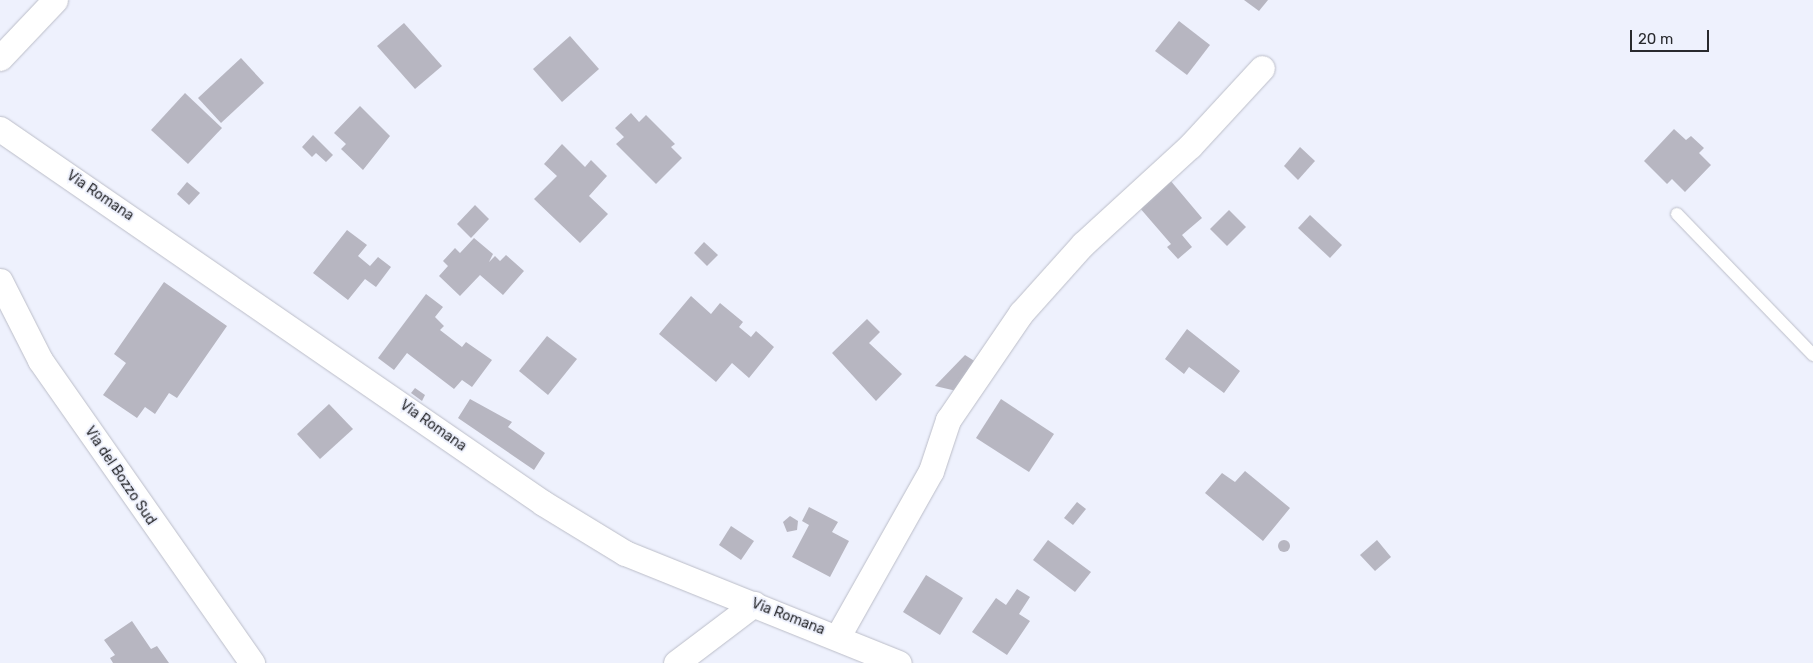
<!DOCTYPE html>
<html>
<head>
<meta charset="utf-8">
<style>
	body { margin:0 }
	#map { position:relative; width:1813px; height:663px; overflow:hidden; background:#eef1fd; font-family:Rubik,sans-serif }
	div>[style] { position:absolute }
	.building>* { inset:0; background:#b7b6c1 }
	.round { border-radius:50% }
	.roads { filter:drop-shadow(0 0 1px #bbbdc8) drop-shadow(0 0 1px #bbbdc8) }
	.service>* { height:12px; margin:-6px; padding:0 6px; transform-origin:6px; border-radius:6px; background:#fff }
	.minor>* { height:25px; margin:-12.5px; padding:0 12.5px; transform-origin:12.5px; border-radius:12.5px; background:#fff }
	span { translate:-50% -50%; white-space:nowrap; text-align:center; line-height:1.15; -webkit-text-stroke:4px #eef1fd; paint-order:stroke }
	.street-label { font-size:14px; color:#292a2e }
	.scale { position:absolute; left:1630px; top:30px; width:79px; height:22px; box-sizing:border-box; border:2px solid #292a2e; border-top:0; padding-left:6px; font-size:15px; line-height:18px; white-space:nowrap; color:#292a2e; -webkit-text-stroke:4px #eef1fd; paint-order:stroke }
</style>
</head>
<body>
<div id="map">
	<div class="building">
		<i style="clip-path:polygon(1244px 0,1268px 0,1259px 11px)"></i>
		<i style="clip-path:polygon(1179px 21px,1210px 45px,1187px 75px,1155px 51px)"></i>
		<i style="clip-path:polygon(404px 23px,442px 66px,415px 89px,377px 46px)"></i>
		<i style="clip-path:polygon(570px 36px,599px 69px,562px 102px,533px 69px)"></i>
		<i style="clip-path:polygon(241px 58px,264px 83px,221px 123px,198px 98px)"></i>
		<i style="clip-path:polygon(185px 93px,222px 128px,188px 164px,151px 130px)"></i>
		<i style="clip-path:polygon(360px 106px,390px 136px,363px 170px,341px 149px,346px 144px,334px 133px)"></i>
		<i style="clip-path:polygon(631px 113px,639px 122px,646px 115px,675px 144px,671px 147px,682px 158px,656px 184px,616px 144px,624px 137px,615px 128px)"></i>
		<i style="clip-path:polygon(1674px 129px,1686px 140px,1691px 136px,1704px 148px,1699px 153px,1711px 165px,1685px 192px,1672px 179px,1667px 184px,1644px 161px)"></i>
		<i style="clip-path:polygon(313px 135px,333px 155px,326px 162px,316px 153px,312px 157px,302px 147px)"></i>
		<i style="clip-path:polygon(562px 144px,585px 167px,591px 160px,607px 176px,589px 196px,608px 214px,580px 243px,534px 199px,557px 176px,544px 164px)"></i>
		<i style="clip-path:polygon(1300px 147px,1315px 161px,1298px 180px,1284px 166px)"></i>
		<i style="clip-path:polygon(1170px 180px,1202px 218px,1182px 235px,1192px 247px,1178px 259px,1167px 247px,1171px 244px,1139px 207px)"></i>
		<i style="clip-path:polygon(187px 182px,200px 193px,189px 205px,177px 194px)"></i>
		<i style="clip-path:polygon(475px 205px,489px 219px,471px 238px,457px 224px)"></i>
		<i style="clip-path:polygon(1229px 210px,1246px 227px,1227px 246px,1210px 229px)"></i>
		<i style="clip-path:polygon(1310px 215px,1342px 245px,1330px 258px,1298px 228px)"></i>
		<i style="clip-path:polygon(347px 230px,367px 245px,358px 256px,370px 266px,378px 257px,391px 267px,376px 287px,365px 279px,348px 300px,313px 273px)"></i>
		<i style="clip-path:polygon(474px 238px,493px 254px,489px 262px,495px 256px,500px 261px,506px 255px,524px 271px,503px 295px,480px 275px,460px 296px,439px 276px,448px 266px,443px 261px,455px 248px,460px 253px)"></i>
		<i style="clip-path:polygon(704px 242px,718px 255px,707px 266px,694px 253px)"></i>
		<i style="clip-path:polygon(164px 282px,227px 326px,177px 398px,169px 393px,155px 414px,145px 407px,137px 418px,103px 395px,126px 363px,114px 354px)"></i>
		<i style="clip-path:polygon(426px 294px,443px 307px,435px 317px,444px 326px,440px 330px,462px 347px,466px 342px,492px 360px,472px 387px,462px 380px,454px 389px,407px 353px,394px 370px,378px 358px)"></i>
		<i style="clip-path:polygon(691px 296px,711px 314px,720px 303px,743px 322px,739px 327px,751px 337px,756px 331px,774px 347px,749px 378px,732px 363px,716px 382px,659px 334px)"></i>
		<i style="clip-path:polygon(867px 319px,880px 332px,869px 343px,902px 374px,876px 401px,832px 353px)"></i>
		<i style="clip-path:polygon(1187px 329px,1240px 371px,1224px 393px,1189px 367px,1184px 374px,1165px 359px)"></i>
		<i style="clip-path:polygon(547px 336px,577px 359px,548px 395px,519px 371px)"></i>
		<i style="clip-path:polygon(965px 355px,976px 362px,961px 392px,935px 386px)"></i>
		<i style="clip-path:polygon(415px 388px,425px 395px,422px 401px,411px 393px)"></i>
		<i style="clip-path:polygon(470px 399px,512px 422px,508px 427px,545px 453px,534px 470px,458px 418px)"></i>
		<i style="clip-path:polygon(1001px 399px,1054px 434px,1029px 472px,976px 438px)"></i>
		<i style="clip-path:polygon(329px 404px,353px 429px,320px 459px,297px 434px)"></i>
		<i style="clip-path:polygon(1245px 471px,1290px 508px,1263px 541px,1205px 493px,1222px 473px,1235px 482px)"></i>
		<i style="clip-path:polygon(1077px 502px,1086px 509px,1073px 525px,1064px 518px)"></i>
		<i style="clip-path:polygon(809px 507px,838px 522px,832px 532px,849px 541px,830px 577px,792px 557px,809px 525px,802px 521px)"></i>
		<i style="clip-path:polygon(790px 516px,798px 521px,797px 530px,787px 532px,783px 522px)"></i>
		<i style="clip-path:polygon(731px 526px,754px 541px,741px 560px,719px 545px)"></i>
		<i class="round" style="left:1278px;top:540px;width:12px;height:12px"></i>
		<i style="clip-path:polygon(1048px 540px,1091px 572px,1075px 592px,1033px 560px)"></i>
		<i style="clip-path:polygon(1377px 540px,1391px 557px,1375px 571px,1360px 555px)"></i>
		<i style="clip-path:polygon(926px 575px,963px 598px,940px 635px,903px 612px)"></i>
		<i style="clip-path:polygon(1017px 589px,1030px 597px,1019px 614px,1030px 621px,1007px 655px,972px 632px,996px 598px,1006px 605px)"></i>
		<i style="clip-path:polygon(132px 621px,151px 649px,157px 646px,169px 663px,113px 663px,110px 658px,115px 655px,104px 640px)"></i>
	</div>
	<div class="roads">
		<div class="service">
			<i style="left:1677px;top:214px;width:196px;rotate:46deg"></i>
		</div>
		<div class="minor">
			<i style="left:0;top:58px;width:80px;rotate:-46.5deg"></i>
			<i style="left:0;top:129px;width:659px;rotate:34.56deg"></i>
			<i style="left:543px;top:503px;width:96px;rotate:31.4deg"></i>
			<i style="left:625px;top:553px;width:295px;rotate:21.9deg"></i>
			<i style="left:0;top:281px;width:89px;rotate:63.1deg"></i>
			<i style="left:40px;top:360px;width:370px;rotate:55deg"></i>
			<i style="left:838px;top:636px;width:189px;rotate:-60.6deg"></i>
			<i style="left:931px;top:471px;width:54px;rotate:-71.6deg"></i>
			<i style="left:948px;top:420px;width:130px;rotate:-55.7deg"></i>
			<i style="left:1021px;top:313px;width:93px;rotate:-48.1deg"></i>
			<i style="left:1083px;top:244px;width:145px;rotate:-42.5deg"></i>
			<i style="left:1190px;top:146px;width:106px;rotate:-47.3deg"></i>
			<i style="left:676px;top:663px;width:98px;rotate:-37.1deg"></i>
		</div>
	</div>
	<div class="street-label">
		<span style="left:100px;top:196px;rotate:34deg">Via Romana</span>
		<span style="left:433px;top:426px;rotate:35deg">Via Romana</span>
		<span style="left:120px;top:476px;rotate:56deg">Via del Bozzo Sud</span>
		<span style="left:788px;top:617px;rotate:21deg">Via Romana</span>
	</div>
	<div class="scale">20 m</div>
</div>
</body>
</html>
